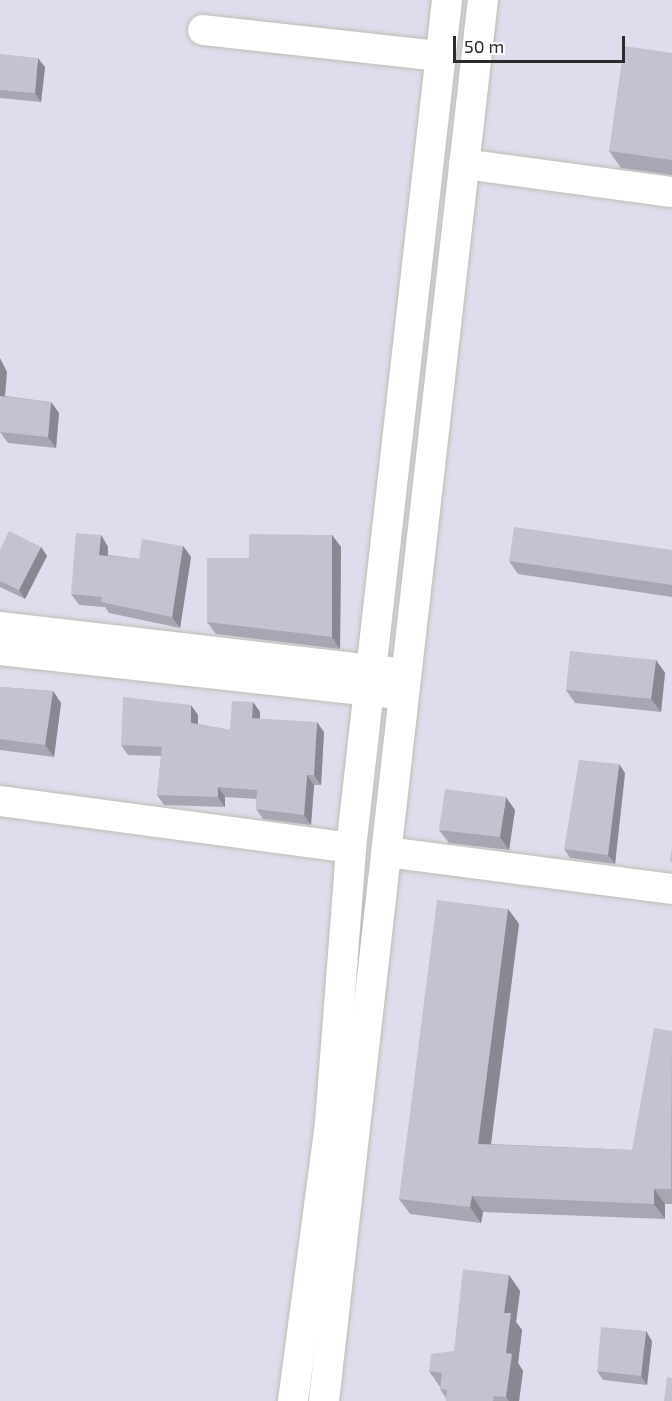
<!DOCTYPE html>
<html>
<head>
<meta charset="utf-8">
<style>
	body { margin:0 }
	#map { position:relative; width:672px; height:1401px; overflow:hidden; background:#e0dcee; font-family:"Exo 2",sans-serif }
	div>[style] { position:absolute }
	.roads { filter:drop-shadow(0 0 2px #b9c0b0) drop-shadow(0 0 2px #b9c0b0) }
	.minor>* { height:30px; margin:-15px; padding:0 15px; transform-origin:15px; border-radius:15px; background:#fff }
	.wall>* { inset:0; background:#a9a6b3 }
	.shaded-wall>* { inset:0; background:#8a8792 }
	.building>* { inset:0; background:#c5c1d0 }
	span { translate:-50% -50%; white-space:nowrap; text-align:center; line-height:1.15; -webkit-text-stroke:4.5px #fff; paint-order:stroke }
	.scale { position:absolute; left:453px; top:36px; width:172px; height:27px; box-sizing:border-box; border:3px solid #2b2b2b; border-top:0; padding-left:8px; font-size:18px; line-height:21px; white-space:nowrap; color:#2b2b2b; -webkit-text-stroke:4px #fff; paint-order:stroke }
</style>
</head>
<body>
<div id="map">
	<div class="roads">
		<div class="minor">
			<i style="left:203px;top:30px;width:237px;rotate:6.3deg"></i>
			<i style="left:464px;top:164px;width:210px;rotate:7.7deg"></i>
			<i style="left:0;top:627px;width:393px;rotate:6.6deg"></i>
			<i style="left:0;top:650px;width:390px;rotate:6.3deg"></i>
			<i style="left:0;top:801px;width:354px;rotate:7.6deg"></i>
			<i style="left:387px;top:852px;width:287px;rotate:7.4deg"></i>
			<i style="left:293px;top:1401px;width:280px;rotate:-82.4deg"></i>
			<i style="left:330px;top:1123px;width:276px;rotate:-85.6deg"></i>
			<i style="left:351px;top:848px;width:853px;rotate:-83.54deg"></i>
			<i style="left:324px;top:1401px;width:1410px;rotate:-83.53deg"></i>
		</div>
	</div>
	<div class="wall">
		<i style="clip-path:polygon(672px 53px,672px 175px,621px 168px,609px 151px)"></i>
		<i style="clip-path:polygon(0 54px,45px 67px,41px 102px,0 98px)"></i>
		<i style="clip-path:polygon(7px 372px,5px 396px,51px 402px,59px 413px,56px 448px,8px 443px,0 432px)"></i>
		<i style="clip-path:polygon(101px 535px,108px 547px,108px 555px,139px 559px,183px 546px,191px 557px,180px 628px,109px 613px,105px 607px,79px 605px,71px 594px)"></i>
		<i style="clip-path:polygon(332px 535px,341px 547px,340px 649px,216px 634px,207px 622px)"></i>
		<i style="clip-path:polygon(41px 547px,47px 556px,25px 599px,0 587px,0 550px)"></i>
		<i style="clip-path:polygon(672px 550px,672px 597px,518px 574px,509px 561px)"></i>
		<i style="clip-path:polygon(656px 660px,665px 673px,661px 712px,575px 703px,566px 690px)"></i>
		<i style="clip-path:polygon(0 687px,53px 691px,61px 703px,54px 757px,0 750px)"></i>
		<i style="clip-path:polygon(253px 702px,260px 712px,260px 719px,324px 732px,321px 785px,314px 785px,311px 825px,263px 819px,256px 809px,257px 799px,225px 797px,225px 807px,164px 805px,157px 795px,161px 756px,128px 755px,121px 745px,198px 715px,198px 724px,230px 730px)"></i>
		<i style="clip-path:polygon(625px 773px,615px 864px,570px 858px,564px 849px)"></i>
		<i style="clip-path:polygon(515px 810px,509px 850px,449px 843px,439px 830px)"></i>
		<i style="clip-path:polygon(508px 909px,519px 924px,491px 1144px,632px 1150px,672px 1031px,672px 1204px,665px 1204px,665px 1219px,483px 1212px,481px 1223px,410px 1214px,399px 1199px)"></i>
		<i style="clip-path:polygon(509px 1275px,520px 1291px,516px 1322px,522px 1330px,518px 1363px,523px 1371px,519px 1401px,446px 1401px,446px 1398px,440px 1389px,440px 1387px,429px 1371px,454px 1351px)"></i>
		<i style="clip-path:polygon(652px 1341px,647px 1385px,603px 1380px,597px 1371px)"></i>
	</div>
	<div class="shaded-wall">
		<i style="clip-path:polygon(38px 58px,45px 67px,41px 102px,35px 93px)"></i>
		<i style="clip-path:polygon(0 358px,7px 372px,4px 406px,0 400px)"></i>
		<i style="clip-path:polygon(51px 402px,59px 413px,56px 448px,48px 437px)"></i>
		<i style="clip-path:polygon(101px 535px,108px 547px,107px 566px,99px 555px)"></i>
		<i style="clip-path:polygon(332px 535px,341px 547px,340px 649px,332px 637px)"></i>
		<i style="clip-path:polygon(183px 546px,191px 557px,180px 628px,172px 617px)"></i>
		<i style="clip-path:polygon(41px 547px,47px 556px,25px 599px,19px 590px)"></i>
		<i style="clip-path:polygon(656px 660px,665px 673px,661px 712px,651px 699px)"></i>
		<i style="clip-path:polygon(53px 691px,61px 703px,54px 757px,45px 745px)"></i>
		<i style="clip-path:polygon(253px 702px,260px 712px,259px 728px,252px 718px)"></i>
		<i style="clip-path:polygon(191px 705px,198px 715px,198px 733px,191px 723px)"></i>
		<i style="clip-path:polygon(317px 722px,324px 732px,321px 785px,314px 775px)"></i>
		<i style="clip-path:polygon(619px 764px,625px 773px,615px 864px,608px 855px)"></i>
		<i style="clip-path:polygon(307px 775px,314px 785px,311px 825px,304px 815px)"></i>
		<i style="clip-path:polygon(218px 787px,225px 797px,225px 807px,218px 797px)"></i>
		<i style="clip-path:polygon(506px 797px,515px 810px,509px 850px,500px 837px)"></i>
		<i style="clip-path:polygon(508px 909px,519px 924px,489px 1159px,478px 1144px)"></i>
		<i style="clip-path:polygon(654px 1189px,665px 1204px,665px 1219px,654px 1204px)"></i>
		<i style="clip-path:polygon(472px 1196px,483px 1212px,481px 1223px,470px 1207px)"></i>
		<i style="clip-path:polygon(509px 1275px,520px 1291px,516px 1322px,522px 1330px,518px 1363px,523px 1371px,519px 1401px,509px 1401px,506px 1397px,504px 1313px)"></i>
		<i style="clip-path:polygon(646px 1331px,652px 1341px,647px 1385px,641px 1376px)"></i>
	</div>
	<div class="building">
		<i style="clip-path:polygon(624px 46px,672px 53px,672px 160px,609px 151px)"></i>
		<i style="clip-path:polygon(0 54px,38px 58px,35px 93px,0 90px)"></i>
		<i style="clip-path:polygon(0 396px,51px 402px,48px 437px,0 432px)"></i>
		<i style="clip-path:polygon(514px 527px,672px 550px,672px 585px,509px 561px)"></i>
		<i style="clip-path:polygon(9px 531px,41px 547px,19px 590px,0 581px,0 550px)"></i>
		<i style="clip-path:polygon(76px 533px,101px 535px,99px 555px,139px 559px,142px 539px,183px 546px,172px 617px,101px 602px,102px 597px,71px 594px)"></i>
		<i style="clip-path:polygon(249px 534px,332px 535px,332px 637px,207px 622px,207px 558px,249px 558px)"></i>
		<i style="clip-path:polygon(570px 651px,656px 660px,651px 699px,566px 690px)"></i>
		<i style="clip-path:polygon(0 687px,53px 691px,45px 745px,0 739px)"></i>
		<i style="clip-path:polygon(123px 697px,191px 705px,191px 723px,230px 730px,232px 701px,253px 702px,252px 718px,317px 722px,314px 775px,307px 775px,304px 815px,256px 809px,257px 790px,218px 787px,218px 797px,157px 795px,162px 747px,121px 745px)"></i>
		<i style="clip-path:polygon(579px 760px,619px 764px,608px 855px,564px 849px)"></i>
		<i style="clip-path:polygon(445px 789px,506px 797px,500px 837px,439px 830px)"></i>
		<i style="clip-path:polygon(672px 846px,672px 863px,670px 861px)"></i>
		<i style="clip-path:polygon(437px 900px,508px 909px,478px 1144px,632px 1150px,654px 1028px,672px 1031px,671px 1189px,654px 1189px,654px 1204px,472px 1196px,470px 1207px,399px 1199px)"></i>
		<i style="clip-path:polygon(463px 1269px,509px 1275px,504px 1313px,511px 1313px,506px 1353px,512px 1354px,506px 1397px,494px 1396px,493px 1401px,446px 1401px,447px 1390px,440px 1389px,442px 1373px,429px 1371px,431px 1354px,454px 1351px)"></i>
		<i style="clip-path:polygon(601px 1327px,646px 1331px,641px 1376px,597px 1371px)"></i>
		<i style="clip-path:polygon(667px 1377px,672px 1378px,672px 1401px,664px 1401px)"></i>
	</div>
	<div class="scale">50 m</div>
</div>
</body>
</html>
